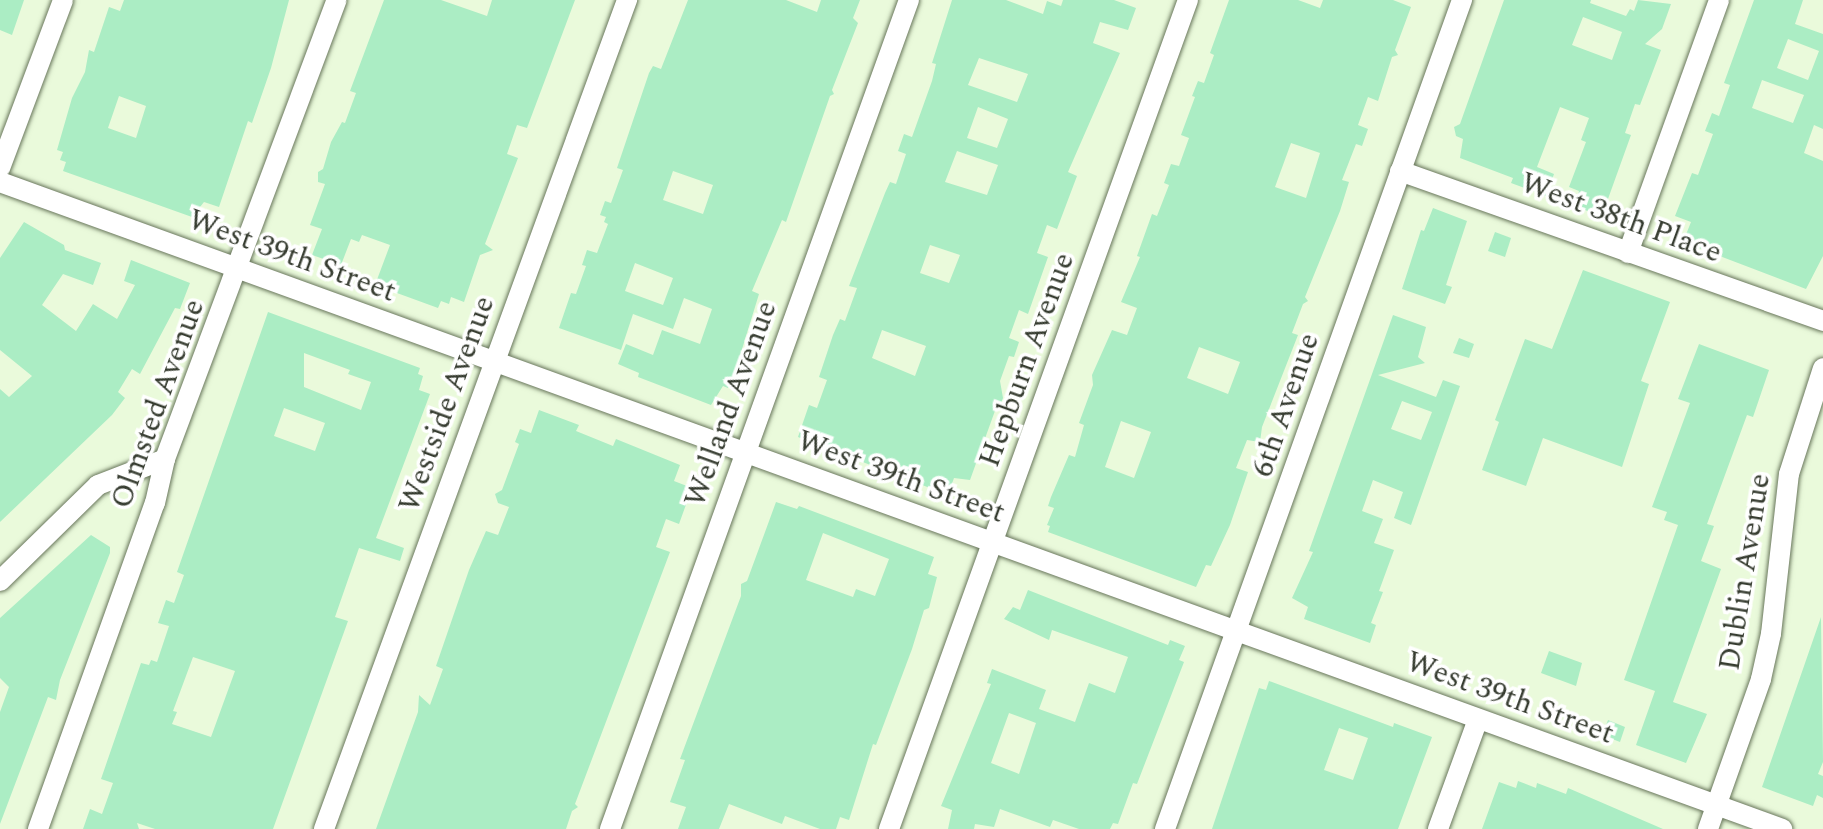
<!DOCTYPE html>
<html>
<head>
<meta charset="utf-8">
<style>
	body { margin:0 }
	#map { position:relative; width:1823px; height:829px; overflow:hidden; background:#eafadb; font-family:Spectral,serif }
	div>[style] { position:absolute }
	.building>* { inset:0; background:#abedc4 }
	.roads { filter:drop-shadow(0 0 2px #68765b) drop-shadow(0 0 2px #68765b) }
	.minor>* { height:20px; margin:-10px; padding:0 10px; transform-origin:10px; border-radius:10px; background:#fff }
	span { translate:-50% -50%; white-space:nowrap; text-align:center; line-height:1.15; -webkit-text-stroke:7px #fff; paint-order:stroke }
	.street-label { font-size:30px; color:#363c30 }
</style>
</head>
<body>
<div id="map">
	<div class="building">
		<i style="clip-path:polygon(0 0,24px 0,12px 35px,0 30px)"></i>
		<i style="clip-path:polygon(evenodd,124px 0,289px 0,271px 68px,252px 123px,248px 121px,219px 207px,204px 202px,192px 217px,63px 171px,66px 162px,60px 160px,63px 152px,57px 150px,72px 98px,85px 72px,89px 50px,94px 52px,109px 7px,120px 11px,124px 0,119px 96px,146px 106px,136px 138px,108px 128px,119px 96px)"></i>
		<i style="clip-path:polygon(384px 0,441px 0,487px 16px,492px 0,575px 0,527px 128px,517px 125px,507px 154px,518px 158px,485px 244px,493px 250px,480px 255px,464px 302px,451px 297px,449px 304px,441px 301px,438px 308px,375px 285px,390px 245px,362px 235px,359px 242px,351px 239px,341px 265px,312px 255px,322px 229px,310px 225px,325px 184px,318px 182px,318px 172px,323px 169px,331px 142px,342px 122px,345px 123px,356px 93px,350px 91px)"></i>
		<i style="clip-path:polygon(evenodd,688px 0,786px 0,817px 12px,821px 0,860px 0,853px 18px,858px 23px,832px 90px,834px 94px,830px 96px,786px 222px,782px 220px,752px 291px,759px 294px,739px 359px,728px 388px,723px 386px,711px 405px,638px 377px,639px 373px,618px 364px,626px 344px,653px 355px,662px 330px,700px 344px,712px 309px,684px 298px,673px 329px,633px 314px,621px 350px,559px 328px,571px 293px,576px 294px,586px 266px,582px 265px,587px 250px,597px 253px,608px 224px,604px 222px,606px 217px,600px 215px,605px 201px,611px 203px,623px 170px,617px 168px,649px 73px,653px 66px,661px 69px,688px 0,673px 171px,713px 185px,703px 214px,663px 200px,673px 171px,688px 0,635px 263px,673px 278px,663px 305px,625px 291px,635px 263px)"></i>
		<i style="clip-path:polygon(evenodd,952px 0,1006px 0,1043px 14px,1047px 1px,1061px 6px,1063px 0,1114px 0,1136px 8px,1128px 30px,1100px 22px,1093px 43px,1120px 53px,1068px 172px,1077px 176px,1057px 229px,1047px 225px,1037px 253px,1048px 257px,1028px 314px,1019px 310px,1009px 338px,1019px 342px,1014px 357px,1009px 356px,1000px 381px,1003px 398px,999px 409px,996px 408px,970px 480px,954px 478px,948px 495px,798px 437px,809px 405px,817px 408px,827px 380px,819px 377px,833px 335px,840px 319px,845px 321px,857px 288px,849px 286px,885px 193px,890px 182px,896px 184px,906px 154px,898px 151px,904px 134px,912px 137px,932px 81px,936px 64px,932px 63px,952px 0,979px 58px,1028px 74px,1017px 102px,968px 85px,979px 58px,952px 0,978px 107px,1008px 119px,997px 148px,967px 138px,978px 107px,952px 0,957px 151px,998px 165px,987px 195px,945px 182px,957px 151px,952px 0,930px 245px,960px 255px,949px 283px,920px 273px,930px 245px,952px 0,882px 330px,926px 346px,915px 376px,872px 358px,882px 330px)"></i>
		<i style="clip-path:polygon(evenodd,1229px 0,1298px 0,1320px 8px,1323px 0,1393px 0,1411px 7px,1395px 50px,1398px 55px,1392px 57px,1378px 101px,1368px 97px,1358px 125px,1368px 129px,1362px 146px,1356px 144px,1342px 180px,1349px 182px,1340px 211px,1305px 297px,1308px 301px,1303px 304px,1292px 333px,1298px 335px,1262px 427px,1260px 442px,1247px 440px,1236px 468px,1248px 472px,1230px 525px,1211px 566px,1206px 565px,1196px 587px,1048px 532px,1050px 526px,1047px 525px,1054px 508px,1048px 506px,1051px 497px,1069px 455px,1075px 457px,1084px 425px,1079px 423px,1093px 385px,1092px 375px,1112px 330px,1127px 335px,1137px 308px,1121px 302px,1140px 257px,1137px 256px,1152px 214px,1157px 216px,1169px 185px,1164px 183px,1171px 164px,1179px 166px,1189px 138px,1181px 135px,1195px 97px,1192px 96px,1198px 81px,1204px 83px,1214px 55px,1210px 53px,1229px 0,1291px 143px,1320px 153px,1306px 198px,1275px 187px,1291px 143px,1229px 0,1199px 347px,1240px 362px,1228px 394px,1187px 378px,1199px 347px,1229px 0,1121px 421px,1151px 432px,1134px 478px,1105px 467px,1121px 421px)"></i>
		<i style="clip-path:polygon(evenodd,1504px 0,1591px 0,1590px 3px,1626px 16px,1630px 9px,1634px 11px,1638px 0,1671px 4px,1662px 29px,1645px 44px,1661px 50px,1640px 105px,1635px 104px,1625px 133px,1631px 135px,1604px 210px,1596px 207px,1593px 213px,1574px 206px,1579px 191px,1569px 187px,1586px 142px,1581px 140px,1589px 118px,1560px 107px,1537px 167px,1554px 174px,1546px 196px,1511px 183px,1513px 178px,1460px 158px,1463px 139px,1456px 136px,1454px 127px,1460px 124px,1504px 0,1583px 17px,1622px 32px,1612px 60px,1572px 45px,1583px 17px)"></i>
		<i style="clip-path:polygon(evenodd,1754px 0,1803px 0,1795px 24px,1823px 34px,1823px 129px,1814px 125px,1804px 153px,1823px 161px,1823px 256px,1806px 289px,1683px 242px,1691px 222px,1675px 216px,1692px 173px,1698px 175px,1713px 134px,1705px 131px,1712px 113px,1719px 116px,1730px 85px,1724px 83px,1754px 0,1788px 39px,1819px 51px,1808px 80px,1777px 68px,1788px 39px,1754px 0,1762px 80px,1804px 95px,1793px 123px,1752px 108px,1762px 80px)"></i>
		<i style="clip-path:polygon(1433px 208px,1467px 221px,1446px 285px,1452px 287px,1445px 304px,1402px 289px,1421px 230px,1424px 231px)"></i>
		<i style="clip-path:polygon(24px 222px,64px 245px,65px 250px,101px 263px,93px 285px,63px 274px,42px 305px,76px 331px,93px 304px,117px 319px,135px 285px,124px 281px,131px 260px,190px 283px,180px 309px,175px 308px,140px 374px,132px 369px,118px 392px,125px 398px,112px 415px,0 522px,0 389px,9px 397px,32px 376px,0 350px,0 258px)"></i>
		<i style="clip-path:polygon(1495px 232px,1511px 238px,1505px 257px,1488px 251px)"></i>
		<i style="clip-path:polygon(1583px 270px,1670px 302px,1641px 381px,1649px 384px,1622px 467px,1543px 438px,1526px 486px,1482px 470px,1499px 422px,1495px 420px,1525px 339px,1552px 349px)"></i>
		<i style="clip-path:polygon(evenodd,268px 312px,420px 368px,418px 374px,423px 376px,419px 390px,430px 394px,376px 538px,404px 548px,400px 561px,359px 548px,335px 617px,348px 621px,273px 829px,155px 829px,137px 823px,139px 829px,83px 829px,90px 809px,102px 814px,113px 783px,101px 779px,141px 663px,149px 665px,151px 660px,157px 662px,169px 626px,158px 623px,166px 600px,174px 603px,184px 575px,177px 572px,268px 312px,304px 353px,350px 370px,348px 374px,371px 382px,361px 410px,304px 387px,304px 353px,268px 312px,284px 408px,325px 423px,315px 451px,274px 436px,284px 408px,268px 312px,193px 657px,235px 671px,211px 737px,172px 724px,177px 712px,173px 711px,193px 657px)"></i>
		<i style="clip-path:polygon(evenodd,1393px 315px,1426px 327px,1418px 357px,1425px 363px,1378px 375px,1436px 397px,1443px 380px,1460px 386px,1411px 525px,1394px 518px,1403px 492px,1373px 480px,1362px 511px,1383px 519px,1374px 543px,1394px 550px,1379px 591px,1383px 592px,1371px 623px,1376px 625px,1370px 643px,1304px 619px,1308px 607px,1292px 598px,1313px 552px,1309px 551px,1393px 315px,1402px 401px,1432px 412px,1421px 440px,1391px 429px,1402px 401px)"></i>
		<i style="clip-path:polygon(1459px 338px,1474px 344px,1469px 358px,1453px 353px)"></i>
		<i style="clip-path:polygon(1699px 344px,1769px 370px,1753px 417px,1747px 415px,1707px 524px,1714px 526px,1701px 561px,1721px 569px,1673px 702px,1707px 714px,1686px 763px,1636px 745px,1655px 691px,1624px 680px,1678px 525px,1664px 520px,1667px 512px,1652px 507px,1690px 403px,1678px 399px)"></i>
		<i style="clip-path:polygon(539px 410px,579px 425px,576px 431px,613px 446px,616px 439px,680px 465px,674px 481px,692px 488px,679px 524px,666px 519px,656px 547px,670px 552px,575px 804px,578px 807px,572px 811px,566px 829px,376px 829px,418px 712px,419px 695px,430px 705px,443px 669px,436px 666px,469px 570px,486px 531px,498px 535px,509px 507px,498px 503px,495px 494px,502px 490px,519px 444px,515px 442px,520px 429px,531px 433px)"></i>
		<i style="clip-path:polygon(evenodd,776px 502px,797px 509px,799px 506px,934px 557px,928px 574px,937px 577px,929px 608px,924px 610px,912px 649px,876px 745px,873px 744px,849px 820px,840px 817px,836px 829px,820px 829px,785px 816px,782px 824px,729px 804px,719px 829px,678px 829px,686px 807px,670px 802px,685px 760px,680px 759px,741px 596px,741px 584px,747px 581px,776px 502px,823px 533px,889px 559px,875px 596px,856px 589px,853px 597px,806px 580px,823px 533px)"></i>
		<i style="clip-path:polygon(91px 535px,110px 547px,110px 553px,60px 680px,56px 700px,48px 697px,0 824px,0 712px,9px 687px,0 678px,0 618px)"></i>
		<i style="clip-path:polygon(evenodd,1028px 590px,1168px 645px,1170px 640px,1185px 646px,1179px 660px,1184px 662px,1137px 784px,1133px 783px,1118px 824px,1113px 823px,1110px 829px,1079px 829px,1053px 820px,1050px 827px,1000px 809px,994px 827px,975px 824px,974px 829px,948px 829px,952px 810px,941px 806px,991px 684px,987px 683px,992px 669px,1046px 690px,1039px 709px,1075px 722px,1089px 683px,1115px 693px,1128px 657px,1052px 630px,1049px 640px,1004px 619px,1013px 607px,1020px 610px,1028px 590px,1009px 713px,1036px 723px,1019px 774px,991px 763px,1009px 713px)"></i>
		<i style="clip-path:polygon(1821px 617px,1823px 762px,1818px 774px,1823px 776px,1823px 798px,1817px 795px,1813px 806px,1762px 787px)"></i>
		<i style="clip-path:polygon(1549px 651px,1582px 663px,1576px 686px,1541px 673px)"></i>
		<i style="clip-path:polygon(evenodd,1269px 681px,1393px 727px,1394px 723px,1432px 737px,1398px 829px,1212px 829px,1259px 688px,1266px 690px,1269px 681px,1339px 728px,1368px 738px,1353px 780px,1324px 770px,1339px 728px)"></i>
		<i style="clip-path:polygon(1608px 720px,1625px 727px,1620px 742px,1602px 735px)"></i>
		<i style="clip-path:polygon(1518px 781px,1536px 788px,1537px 783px,1566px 794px,1568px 788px,1663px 829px,1482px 829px,1499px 782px,1516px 788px)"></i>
	</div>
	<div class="roads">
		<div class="minor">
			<i style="left:0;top:168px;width:179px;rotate:-69.4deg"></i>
			<i style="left:1400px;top:171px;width:449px;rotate:19.5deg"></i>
			<i style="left:0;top:182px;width:1896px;rotate:19.95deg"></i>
			<i style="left:1628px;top:253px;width:269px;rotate:-70.2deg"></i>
			<i style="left:0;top:581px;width:137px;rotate:-44.4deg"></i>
			<i style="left:98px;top:485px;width:72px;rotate:-21.2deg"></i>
			<i style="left:38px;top:829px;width:346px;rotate:-70.3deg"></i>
			<i style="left:155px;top:503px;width:45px;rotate:-77.2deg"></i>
			<i style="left:165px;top:459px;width:490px;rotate:-69.5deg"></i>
			<i style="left:324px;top:829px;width:883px;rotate:-69.92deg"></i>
			<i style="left:610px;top:829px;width:881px;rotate:-70.17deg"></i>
			<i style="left:889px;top:829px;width:881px;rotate:-70.17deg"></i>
			<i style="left:1165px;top:829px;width:881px;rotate:-70.29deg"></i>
			<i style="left:1438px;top:829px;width:117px;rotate:-70deg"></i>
			<i style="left:1708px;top:829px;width:159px;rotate:-70.5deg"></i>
			<i style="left:1761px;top:679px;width:46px;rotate:-77.5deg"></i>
			<i style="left:1771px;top:634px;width:161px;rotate:-83.6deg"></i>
			<i style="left:1789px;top:474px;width:111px;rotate:-72.2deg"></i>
		</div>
	</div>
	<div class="street-label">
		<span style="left:1621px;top:218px;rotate:20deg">West 38th Place</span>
		<span style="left:292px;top:256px;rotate:20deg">West 39th Street</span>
		<span style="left:1027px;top:360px;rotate:-70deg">Hepburn Avenue</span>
		<span style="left:158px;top:404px;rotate:-70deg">Olmsted Avenue</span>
		<span style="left:447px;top:404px;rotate:-70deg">Westside Avenue</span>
		<span style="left:731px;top:404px;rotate:-70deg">Welland Avenue</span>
		<span style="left:1286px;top:405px;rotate:-71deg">6th Avenue</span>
		<span style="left:901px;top:477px;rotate:20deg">West 39th Street</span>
		<span style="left:1745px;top:572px;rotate:-81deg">Dublin Avenue</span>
		<span style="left:1510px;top:698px;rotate:20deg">West 39th Street</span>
	</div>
</div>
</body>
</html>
